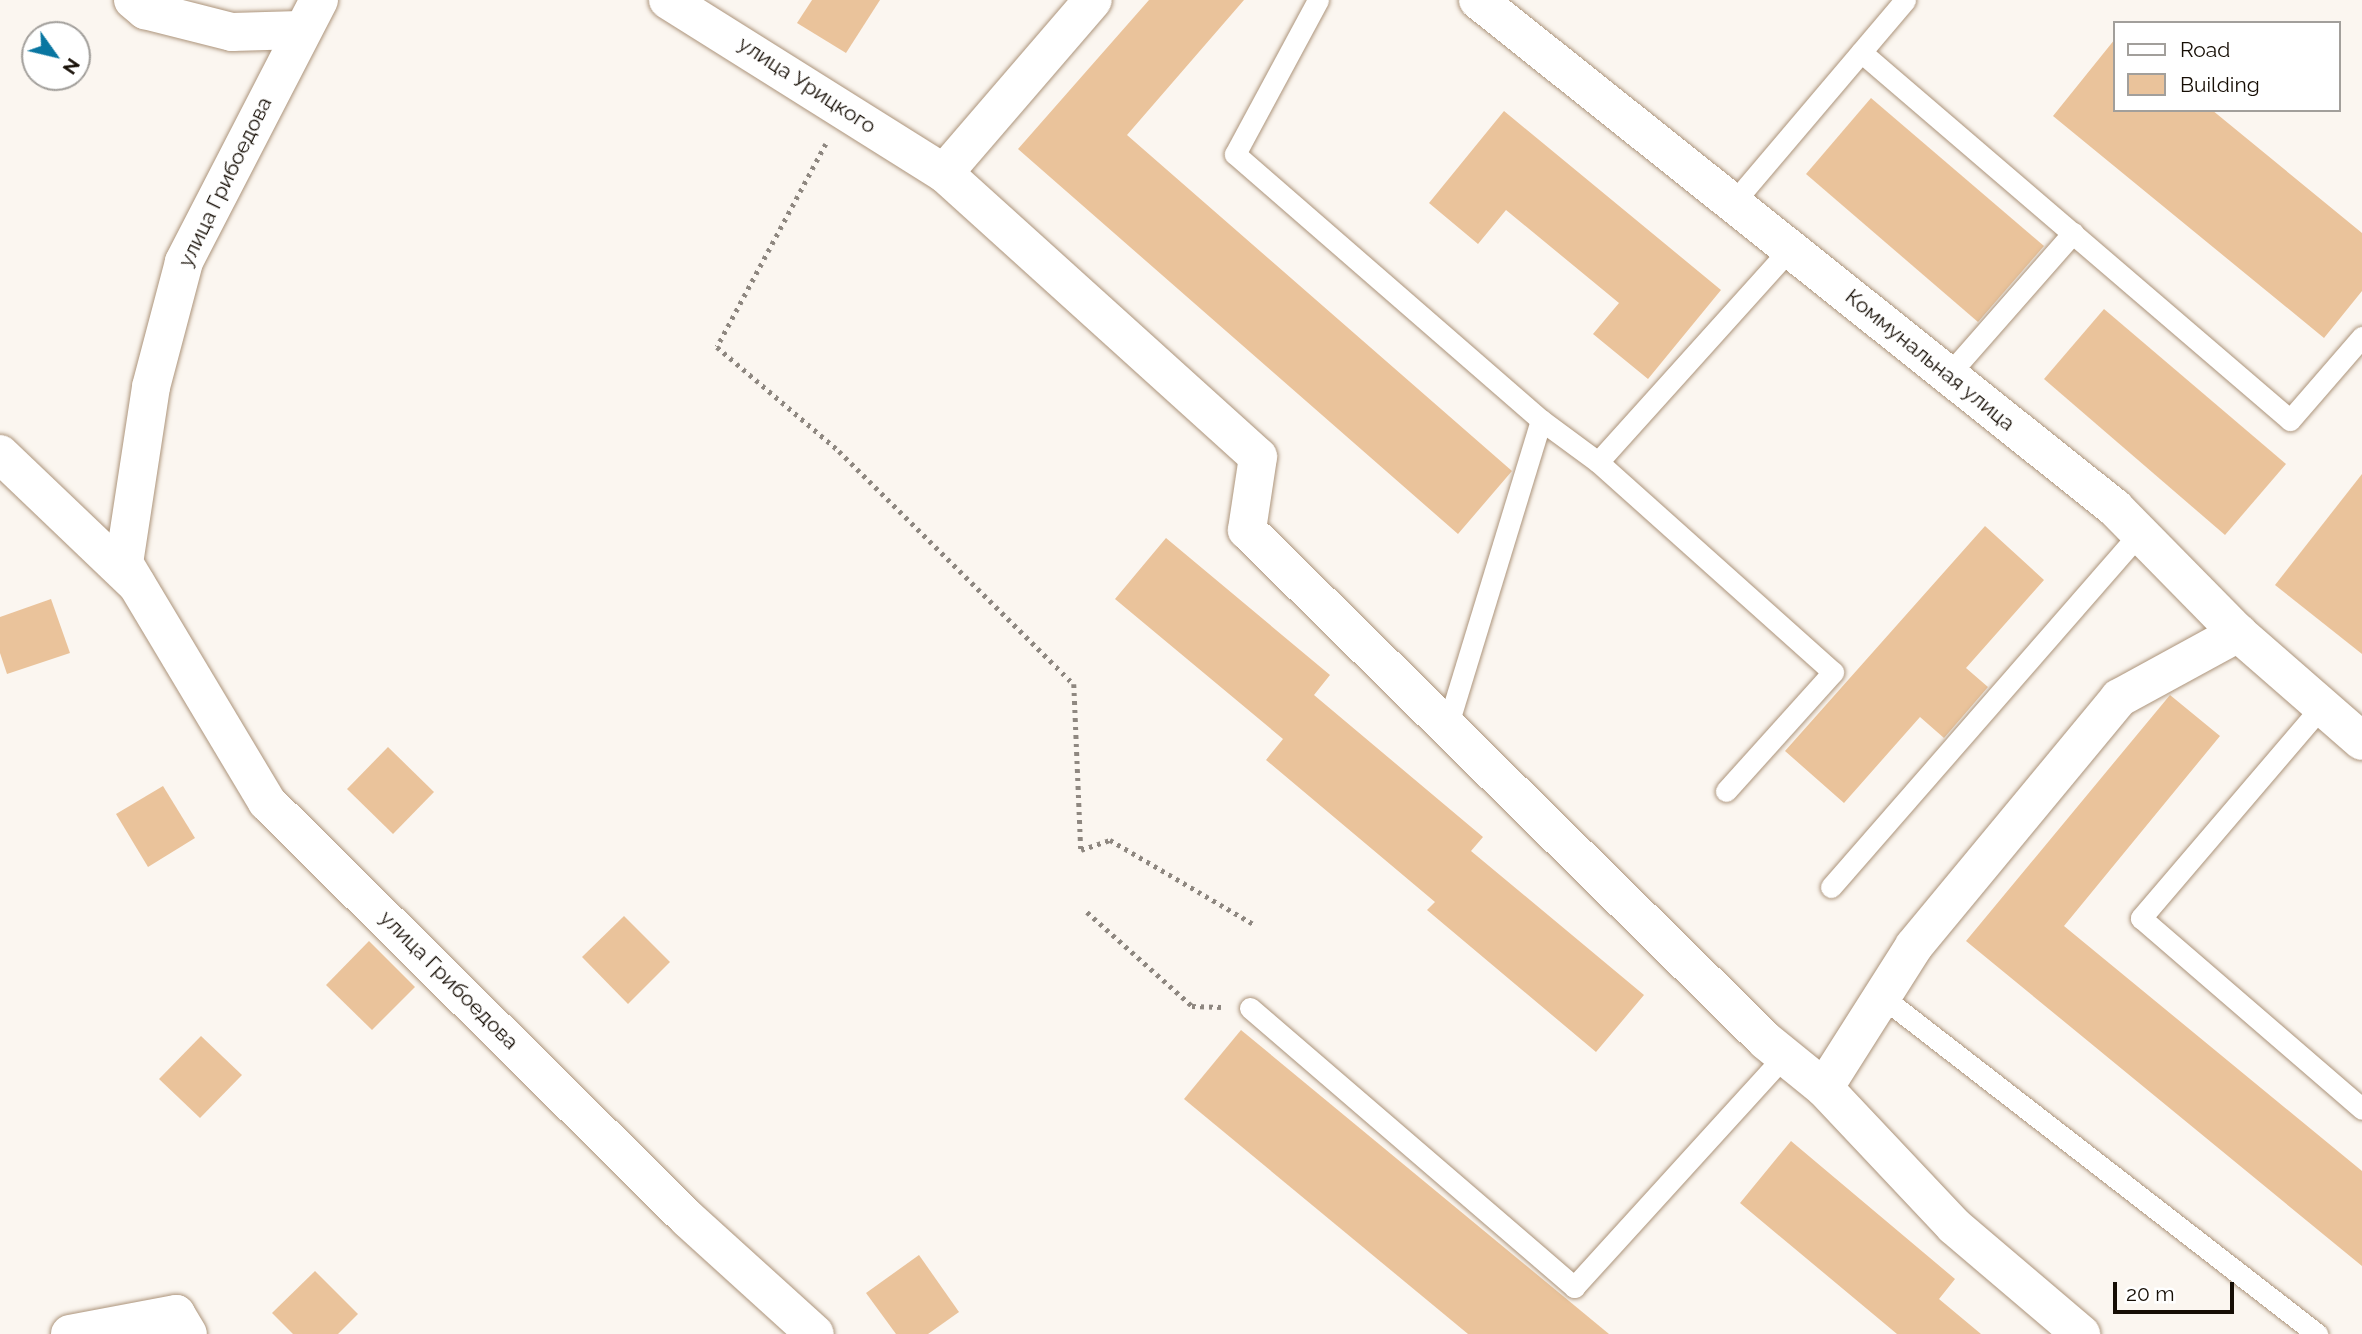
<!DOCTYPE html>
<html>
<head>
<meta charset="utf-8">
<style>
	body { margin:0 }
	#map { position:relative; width:2362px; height:1334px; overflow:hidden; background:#fbf6f0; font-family:Raleway,sans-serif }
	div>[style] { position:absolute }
	.building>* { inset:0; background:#eac39b }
	.path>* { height:4.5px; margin-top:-2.25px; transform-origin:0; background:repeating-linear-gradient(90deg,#8e8780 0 3.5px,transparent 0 8.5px) }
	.roads { filter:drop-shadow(0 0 2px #ac947b) drop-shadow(0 0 2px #ac947b) }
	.lane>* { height:21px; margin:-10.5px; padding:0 10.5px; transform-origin:10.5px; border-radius:10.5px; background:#fff }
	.street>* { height:38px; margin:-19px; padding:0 19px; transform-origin:19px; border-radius:19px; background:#fff }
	span { translate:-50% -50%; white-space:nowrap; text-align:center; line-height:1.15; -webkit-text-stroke:5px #fff; paint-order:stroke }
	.street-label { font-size:21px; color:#160e05 }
	.legend { position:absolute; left:2113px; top:21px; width:228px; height:91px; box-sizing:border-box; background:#fff; border:2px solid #a29f9b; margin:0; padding:9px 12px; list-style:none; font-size:21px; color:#160e05 }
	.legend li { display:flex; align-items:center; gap:14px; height:35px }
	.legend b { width:35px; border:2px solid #a29f9b }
	.north { position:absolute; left:21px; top:21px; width:70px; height:70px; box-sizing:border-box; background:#fff; border:2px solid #a29f9b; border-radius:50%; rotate:124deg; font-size:19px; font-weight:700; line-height:28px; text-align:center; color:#160e05 }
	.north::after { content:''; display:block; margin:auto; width:24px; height:32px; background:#0976a1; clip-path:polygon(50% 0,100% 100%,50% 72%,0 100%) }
	.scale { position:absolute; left:2113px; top:1282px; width:121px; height:32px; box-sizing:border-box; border:4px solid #160e05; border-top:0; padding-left:9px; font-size:21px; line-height:24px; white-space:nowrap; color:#160e05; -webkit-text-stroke:5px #fff; paint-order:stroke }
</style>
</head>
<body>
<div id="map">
	<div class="building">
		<i style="clip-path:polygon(812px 0,880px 0,846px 53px,797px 23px)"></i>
		<i style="clip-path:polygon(1149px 0,1244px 0,1127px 135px,1512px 471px,1458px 534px,1018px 149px)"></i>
		<i style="clip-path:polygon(2115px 39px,2115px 110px,2212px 110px,2362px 233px,2362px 291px,2324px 338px,2053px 116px)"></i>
		<i style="clip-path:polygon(1871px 98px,2044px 246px,1978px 322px,1806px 174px)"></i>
		<i style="clip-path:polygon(1504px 111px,1721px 290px,1648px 379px,1593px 334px,1619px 303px,1506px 210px,1478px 244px,1429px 203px)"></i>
		<i style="clip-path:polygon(2104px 309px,2286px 464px,2225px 535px,2044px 379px)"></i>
		<i style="clip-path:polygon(2362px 474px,2362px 654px,2275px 585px)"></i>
		<i style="clip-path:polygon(1985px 526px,2044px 580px,1966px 668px,1988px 687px,1944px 738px,1920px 717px,1844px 803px,1785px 751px)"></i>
		<i style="clip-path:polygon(1166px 538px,1330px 675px,1314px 695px,1483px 837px,1471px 851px,1644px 995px,1596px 1052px,1427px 910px,1435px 902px,1266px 760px,1283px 739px,1115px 599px)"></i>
		<i style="clip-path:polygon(51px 599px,70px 653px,7px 674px,0 653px,0 617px)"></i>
		<i style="clip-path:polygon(2170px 695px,2220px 736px,2064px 926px,2362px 1171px,2362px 1266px,1966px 941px)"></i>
		<i style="clip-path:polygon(388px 747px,434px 792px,393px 834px,347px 789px)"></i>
		<i style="clip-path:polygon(163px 786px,195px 838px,148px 867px,116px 814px)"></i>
		<i style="clip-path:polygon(624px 916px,670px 962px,628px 1004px,582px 957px)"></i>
		<i style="clip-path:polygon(369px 941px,415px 987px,372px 1030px,326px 985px)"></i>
		<i style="clip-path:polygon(1241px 1030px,1609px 1334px,1468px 1334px,1184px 1099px)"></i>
		<i style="clip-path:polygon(201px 1036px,242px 1075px,200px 1118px,159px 1079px)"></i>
		<i style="clip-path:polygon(1791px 1141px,1955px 1279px,1939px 1299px,1981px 1334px,1897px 1334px,1740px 1203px)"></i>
		<i style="clip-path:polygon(919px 1255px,959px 1312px,928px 1334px,896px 1334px,866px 1293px)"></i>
		<i style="clip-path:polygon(315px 1271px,358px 1314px,338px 1334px,293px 1334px,272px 1313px)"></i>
	</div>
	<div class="path">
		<i style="left:826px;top:144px;width:230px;rotate:118.2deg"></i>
		<i style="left:717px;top:347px;width:160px;rotate:40.4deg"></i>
		<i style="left:839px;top:451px;width:331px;rotate:44.8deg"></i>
		<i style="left:1074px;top:684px;width:166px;rotate:87.6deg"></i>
		<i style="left:1081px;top:850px;width:31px;rotate:-19deg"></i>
		<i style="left:1110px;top:840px;width:166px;rotate:30.4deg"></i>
		<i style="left:1087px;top:912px;width:141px;rotate:41.8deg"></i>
		<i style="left:1192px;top:1006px;width:29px;rotate:2deg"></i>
	</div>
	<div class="roads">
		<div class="lane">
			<i style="left:1318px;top:0;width:175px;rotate:118.3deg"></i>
			<i style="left:1235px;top:154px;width:405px;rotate:41deg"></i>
			<i style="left:1541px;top:420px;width:321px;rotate:107deg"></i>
			<i style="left:1861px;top:52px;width:565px;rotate:40.62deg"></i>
			<i style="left:2290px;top:420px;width:110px;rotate:-49.1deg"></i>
			<i style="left:1733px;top:203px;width:266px;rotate:-49.7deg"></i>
			<i style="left:1949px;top:374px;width:188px;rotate:-48.7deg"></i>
			<i style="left:1541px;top:420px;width:71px;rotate:36.4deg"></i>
			<i style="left:1598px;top:462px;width:287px;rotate:-48deg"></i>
			<i style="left:1598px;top:462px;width:315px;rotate:41.8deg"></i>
			<i style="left:1833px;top:672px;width:160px;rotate:132deg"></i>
			<i style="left:2322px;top:706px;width:279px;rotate:130.5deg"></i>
			<i style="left:2141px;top:918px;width:292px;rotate:40.8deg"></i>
			<i style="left:1831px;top:887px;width:470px;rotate:-48.9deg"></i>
			<i style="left:1881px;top:996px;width:552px;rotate:37.78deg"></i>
			<i style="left:1250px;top:1008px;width:428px;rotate:40.7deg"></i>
			<i style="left:1574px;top:1287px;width:312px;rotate:-47.7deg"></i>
		</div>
		<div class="street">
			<i style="left:133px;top:0;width:16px;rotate:40deg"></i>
			<i style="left:145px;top:10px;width:90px;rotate:14.2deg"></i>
			<i style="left:232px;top:32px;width:68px;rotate:-1.7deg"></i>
			<i style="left:319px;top:0;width:295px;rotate:117.3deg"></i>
			<i style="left:184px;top:262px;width:129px;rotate:104.8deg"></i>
			<i style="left:151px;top:387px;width:178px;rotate:98.7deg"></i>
			<i style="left:124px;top:563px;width:279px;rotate:59.1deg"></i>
			<i style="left:267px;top:802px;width:593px;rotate:44.73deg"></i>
			<i style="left:688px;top:1219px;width:171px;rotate:42.2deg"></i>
			<i style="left:668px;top:0;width:326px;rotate:32.1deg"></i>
			<i style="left:944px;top:173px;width:423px;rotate:42.1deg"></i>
			<i style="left:1258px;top:457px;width:74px;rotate:98.6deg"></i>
			<i style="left:1247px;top:530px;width:728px;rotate:44.55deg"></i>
			<i style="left:1766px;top:1041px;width:75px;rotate:39deg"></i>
			<i style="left:1824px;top:1088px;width:190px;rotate:46.7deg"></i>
			<i style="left:1954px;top:1226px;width:167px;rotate:40.4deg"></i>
			<i style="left:1478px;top:0;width:815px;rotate:38.57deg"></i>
			<i style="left:2115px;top:508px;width:175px;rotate:45.5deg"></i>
			<i style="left:2238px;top:633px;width:164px;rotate:41.1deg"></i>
			<i style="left:944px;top:173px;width:228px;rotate:-49.3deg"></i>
			<i style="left:0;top:454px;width:188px;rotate:43.7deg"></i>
			<i style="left:1824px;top:1088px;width:168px;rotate:-57.6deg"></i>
			<i style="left:1914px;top:946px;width:322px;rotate:-50.4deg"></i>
			<i style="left:2119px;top:698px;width:136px;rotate:-28.6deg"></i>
			<i style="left:70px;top:1334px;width:108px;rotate:-10.7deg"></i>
			<i style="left:176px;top:1314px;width:23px;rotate:59deg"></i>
		</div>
	</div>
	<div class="street-label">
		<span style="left:807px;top:85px;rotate:33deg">улица Урицкого</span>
		<span style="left:225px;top:182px;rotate:-64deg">улица Грибоедова</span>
		<span style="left:1930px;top:360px;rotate:39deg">Коммунальная улица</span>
		<span style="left:449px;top:980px;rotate:45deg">улица Грибоедова</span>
	</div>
	<ul class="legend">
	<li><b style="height:9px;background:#fff"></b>Road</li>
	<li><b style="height:19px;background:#eac39b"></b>Building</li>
	</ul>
	<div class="north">N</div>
	<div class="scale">20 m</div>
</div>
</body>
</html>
